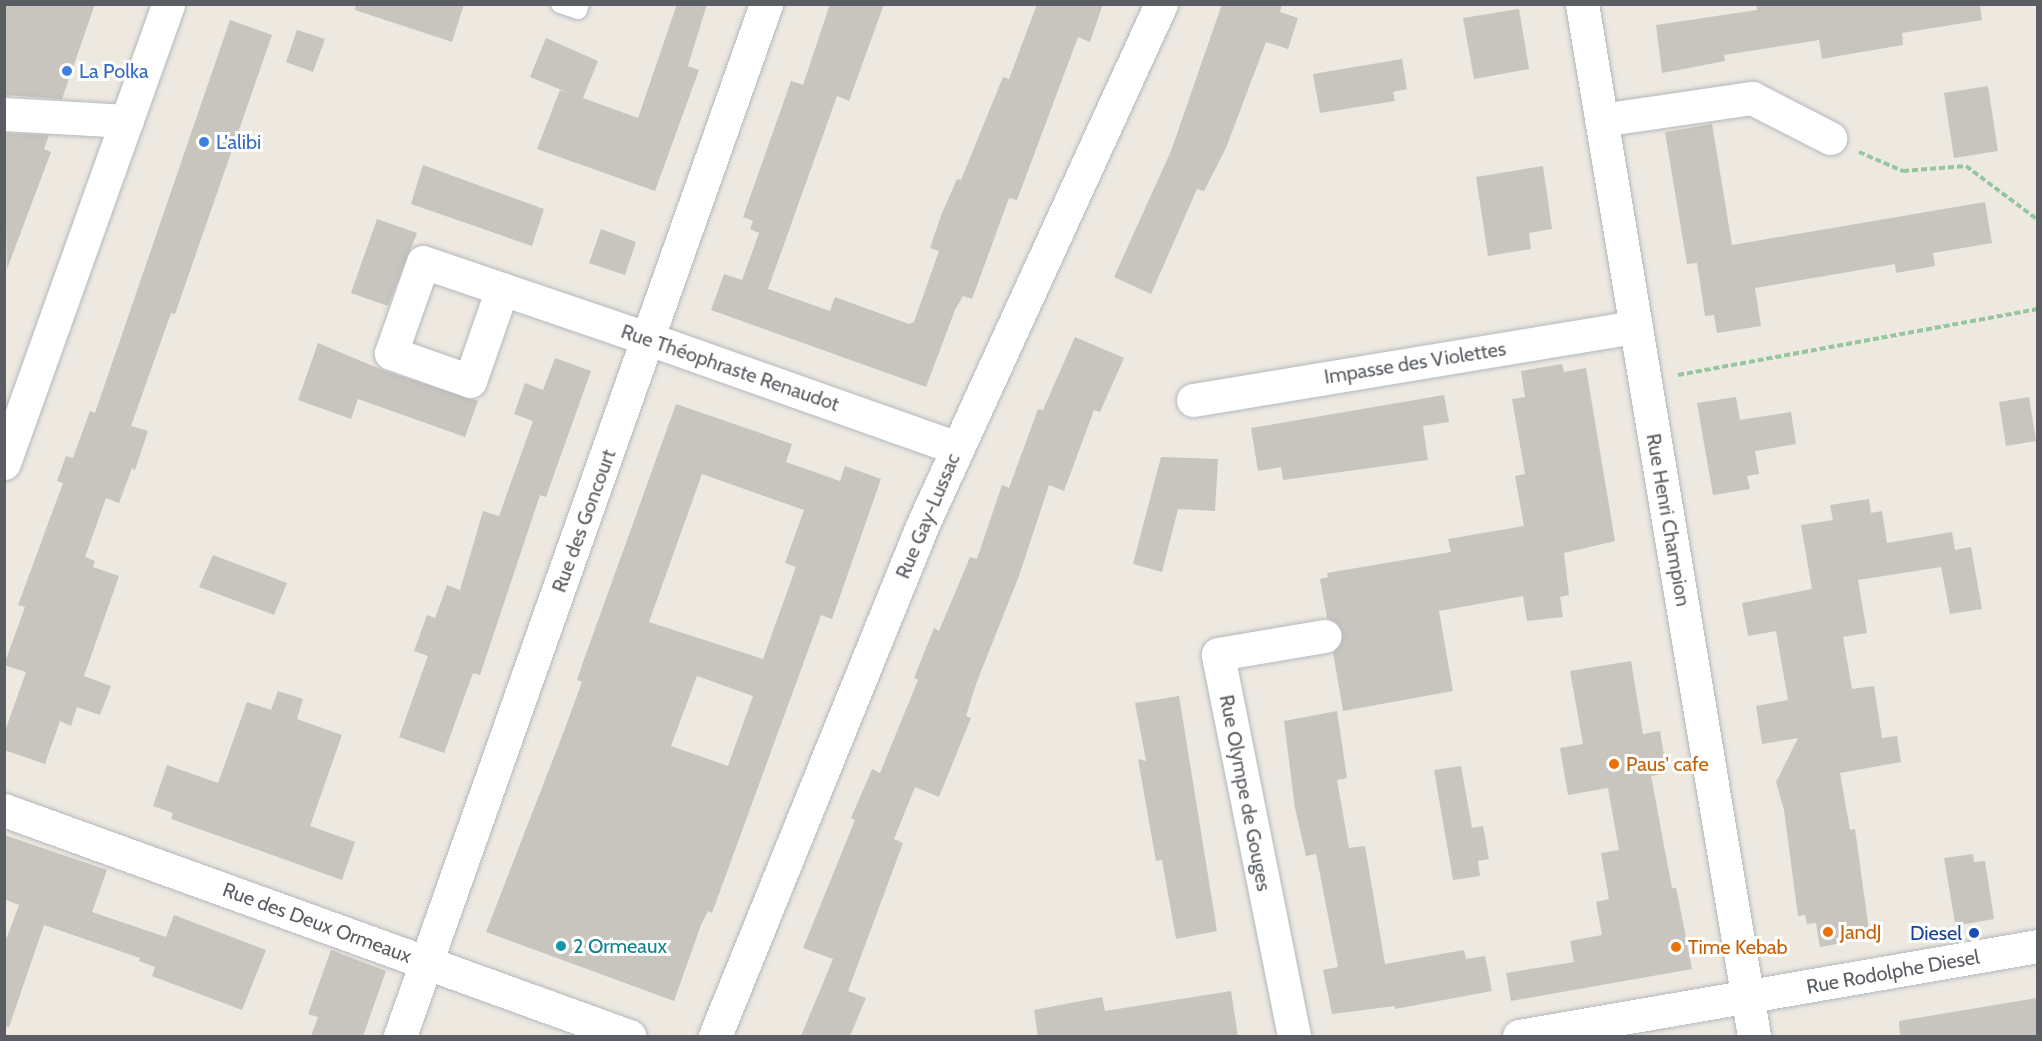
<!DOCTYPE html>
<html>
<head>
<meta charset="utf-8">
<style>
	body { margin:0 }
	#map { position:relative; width:2042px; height:1041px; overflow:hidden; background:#ede9e1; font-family:Cabin,sans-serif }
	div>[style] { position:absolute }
	.building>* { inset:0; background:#c8c4be }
	.path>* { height:4px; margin-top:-2px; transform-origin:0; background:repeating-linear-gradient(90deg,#96c69f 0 6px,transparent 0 9px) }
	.roads { filter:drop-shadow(0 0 2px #b4b8bc) drop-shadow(0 0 2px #b4b8bc) }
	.service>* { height:18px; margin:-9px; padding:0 9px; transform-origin:9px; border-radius:9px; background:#fff }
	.minor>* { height:33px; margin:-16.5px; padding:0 16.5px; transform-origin:16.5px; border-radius:16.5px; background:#fff }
	.tertiary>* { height:33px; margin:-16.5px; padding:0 16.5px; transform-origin:16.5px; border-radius:16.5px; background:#fff }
	.secondary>* { height:33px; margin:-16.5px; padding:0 16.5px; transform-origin:16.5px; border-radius:16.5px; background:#fff }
	.dots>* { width:16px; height:16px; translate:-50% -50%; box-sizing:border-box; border:3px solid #fff; border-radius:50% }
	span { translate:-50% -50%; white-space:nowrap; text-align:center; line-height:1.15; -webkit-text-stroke:6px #fff; paint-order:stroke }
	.shop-label { font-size:20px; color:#366cbe }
	.left { translate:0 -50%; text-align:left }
	.street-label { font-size:20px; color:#5a5e62 }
	.food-label { font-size:20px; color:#c56008 }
	.transit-label { font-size:20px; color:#164399 }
	.right { translate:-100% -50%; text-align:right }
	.culture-label { font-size:20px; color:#0d838f }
	.frame { position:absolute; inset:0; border:6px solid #5a5e62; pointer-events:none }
</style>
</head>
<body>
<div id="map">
	<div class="building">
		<i style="clip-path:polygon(4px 4px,95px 4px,62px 99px,4px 95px)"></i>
		<i style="clip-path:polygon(356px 4px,464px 4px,452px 42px,355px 10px)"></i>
		<i style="clip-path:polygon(677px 4px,707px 4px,688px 66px,699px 70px,655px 191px,537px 149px,560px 90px,569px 93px,530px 77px,546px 38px,598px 61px,583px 98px,638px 118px)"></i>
		<i style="clip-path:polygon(830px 4px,884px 4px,849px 101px,837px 96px,768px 289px,830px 311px,835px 297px,909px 324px,914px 322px,939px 251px,930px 248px,942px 213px,957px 179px,961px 180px,1003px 77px,1009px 79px,1037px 4px,1103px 4px,1090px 42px,1078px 37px,1017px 200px,1009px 198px,972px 299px,963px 296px,955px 310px,926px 387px,711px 310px,724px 274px,742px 280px,759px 233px,750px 229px,753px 221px,743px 217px,791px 81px,803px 85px)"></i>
		<i style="clip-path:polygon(1222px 4px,1282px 4px,1280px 12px,1298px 18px,1288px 49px,1266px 42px,1226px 148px,1204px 191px,1197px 189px,1151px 294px,1114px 277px,1171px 151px)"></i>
		<i style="clip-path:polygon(1756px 4px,1980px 4px,1982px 20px,1902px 33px,1903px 45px,1838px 56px,1822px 59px,1819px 40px,1724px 55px,1725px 61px,1662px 73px,1656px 25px,1757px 10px)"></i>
		<i style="clip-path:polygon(1519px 9px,1529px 69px,1474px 79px,1463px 18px)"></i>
		<i style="clip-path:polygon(230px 20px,272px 35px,175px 314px,171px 313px,131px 426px,148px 431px,135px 470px,132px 468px,119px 503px,106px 498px,85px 557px,95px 561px,93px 567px,119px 576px,84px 676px,111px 686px,100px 715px,77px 707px,71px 726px,60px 721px,45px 764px,4px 750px,4px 734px,26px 672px,4px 665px,25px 607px,18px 605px,63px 483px,57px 481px,66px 456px,73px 458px,90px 411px,95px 413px)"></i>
		<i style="clip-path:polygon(297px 30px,325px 39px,313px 72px,286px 62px)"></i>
		<i style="clip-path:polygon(1402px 59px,1407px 89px,1393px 92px,1395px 101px,1320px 113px,1313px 74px)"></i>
		<i style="clip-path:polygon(1988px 86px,1998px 151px,1954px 158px,1944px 93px)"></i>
		<i style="clip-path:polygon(1712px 124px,1732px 245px,1985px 202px,1992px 243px,1933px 253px,1935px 266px,1896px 273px,1895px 264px,1755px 288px,1761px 326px,1717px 333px,1714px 315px,1705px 316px,1697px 263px,1687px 264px,1665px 132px)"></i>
		<i style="clip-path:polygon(4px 133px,49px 135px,44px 149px,51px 152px,7px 269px)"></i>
		<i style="clip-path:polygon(423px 165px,544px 209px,532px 246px,411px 204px)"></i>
		<i style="clip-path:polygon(1543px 166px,1552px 229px,1529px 233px,1531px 249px,1488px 256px,1476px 177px)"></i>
		<i style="clip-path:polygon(377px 219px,417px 233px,388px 306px,351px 293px)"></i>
		<i style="clip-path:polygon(601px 229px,636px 242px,625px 275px,589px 263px)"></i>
		<i style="clip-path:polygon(1075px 337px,1124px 358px,1100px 412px,1094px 410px,1064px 491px,1049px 485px,1019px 576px,976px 684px,966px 716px,971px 718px,939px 797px,915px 787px,894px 839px,903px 843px,848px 991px,866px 998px,850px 1036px,801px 1036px,833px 959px,803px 948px,855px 820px,851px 818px,872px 769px,880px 773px,918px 680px,914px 678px,934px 628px,939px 631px,970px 557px,977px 559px,1002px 485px,1009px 488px,1038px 409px,1043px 410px)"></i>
		<i style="clip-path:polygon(318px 343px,385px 371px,478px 401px,465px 437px,358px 399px,351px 419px,298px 400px)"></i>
		<i style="clip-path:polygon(555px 358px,591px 371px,546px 497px,540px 495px,480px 675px,473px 673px,444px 753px,399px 737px,428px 656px,414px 651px,427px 615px,435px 618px,447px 585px,460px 590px,483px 511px,499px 516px,533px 421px,514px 414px,525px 383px,543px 390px)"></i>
		<i style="clip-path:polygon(1562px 364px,1564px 372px,1586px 368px,1615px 541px,1564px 553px,1569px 595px,1560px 597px,1563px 617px,1527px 621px,1523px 596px,1439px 611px,1453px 691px,1343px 711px,1333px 652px,1341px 643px,1342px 632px,1338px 624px,1327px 618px,1320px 579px,1328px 577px,1327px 573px,1451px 552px,1448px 539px,1524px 526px,1515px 476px,1525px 474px,1512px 399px,1525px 397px,1521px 371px)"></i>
		<i style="clip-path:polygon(1444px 395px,1449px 422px,1423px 426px,1428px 460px,1283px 480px,1281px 467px,1258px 471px,1251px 428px)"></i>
		<i style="clip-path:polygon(1736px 397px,1740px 420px,1791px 412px,1796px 444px,1755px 451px,1759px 474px,1747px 476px,1750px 489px,1713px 495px,1697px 403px)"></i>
		<i style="clip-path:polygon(2029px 397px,2036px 441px,2006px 446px,1999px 402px)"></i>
		<i style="clip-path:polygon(evenodd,676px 404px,792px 444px,786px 462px,840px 481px,845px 466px,881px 479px,832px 619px,821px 615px,712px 913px,708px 911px,701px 925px,674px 1001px,486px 932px,564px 731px,582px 682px,577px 680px,582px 665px,676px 404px,702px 474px,804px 510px,785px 563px,796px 567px,763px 659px,649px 622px,702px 474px,676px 404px,697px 676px,753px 696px,728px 766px,671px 746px,697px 676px)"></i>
		<i style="clip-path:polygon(1161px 457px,1218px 459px,1215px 511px,1178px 509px,1162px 572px,1133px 564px)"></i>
		<i style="clip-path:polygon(1869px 499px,1871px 513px,1882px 511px,1887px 543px,1952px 532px,1955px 550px,1971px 547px,1982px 609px,1950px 614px,1941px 567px,1858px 580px,1867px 633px,1843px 637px,1852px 689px,1874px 686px,1882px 738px,1897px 736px,1901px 762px,1840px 773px,1850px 830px,1855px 829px,1870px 938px,1820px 947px,1816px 923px,1807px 924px,1805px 915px,1798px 916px,1784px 810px,1776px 782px,1798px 738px,1762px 744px,1756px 706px,1788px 700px,1776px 631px,1748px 636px,1742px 603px,1812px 589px,1801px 525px,1833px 520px,1830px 505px)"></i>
		<i style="clip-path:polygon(213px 555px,287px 583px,274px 615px,199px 587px)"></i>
		<i style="clip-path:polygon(1631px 661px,1643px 734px,1660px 731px,1667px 773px,1651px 776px,1672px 888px,1676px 888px,1678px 897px,1692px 969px,1511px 1001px,1506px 973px,1574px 962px,1570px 941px,1602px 935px,1596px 902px,1609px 899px,1601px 853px,1619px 850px,1608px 788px,1568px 795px,1560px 748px,1583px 744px,1570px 671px)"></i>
		<i style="clip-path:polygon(278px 691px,303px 699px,297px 719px,342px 735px,310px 826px,355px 842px,342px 880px,171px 819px,173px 813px,153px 806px,167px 765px,218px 783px,247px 702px,271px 710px)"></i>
		<i style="clip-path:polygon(1179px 696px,1217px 931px,1176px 939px,1162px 860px,1156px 861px,1138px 759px,1146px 761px,1135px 703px)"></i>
		<i style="clip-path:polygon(1337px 711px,1347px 778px,1337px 780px,1349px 848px,1365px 846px,1385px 964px,1464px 950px,1466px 959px,1485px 956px,1492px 991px,1395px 1009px,1395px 1006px,1332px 1014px,1323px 970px,1338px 967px,1316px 854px,1306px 856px,1295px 808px,1284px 721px)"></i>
		<i style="clip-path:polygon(1461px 766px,1472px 828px,1483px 826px,1489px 859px,1478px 861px,1480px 876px,1453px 880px,1434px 770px)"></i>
		<i style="clip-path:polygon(4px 835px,107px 870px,92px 912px,166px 937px,174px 915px,266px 950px,242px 1010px,152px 976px,155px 967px,139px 961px,140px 958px,44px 925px,9px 1027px,4px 1026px,4px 945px,19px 905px,4px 899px)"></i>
		<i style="clip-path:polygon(1973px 854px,1974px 862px,1985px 861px,1994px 919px,1960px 925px,1955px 923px,1944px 858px)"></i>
		<i style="clip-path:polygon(331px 950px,386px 971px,363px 1036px,311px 1036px,318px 1017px,308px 1014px)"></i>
		<i style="clip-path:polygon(1231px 991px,1238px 1036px,1038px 1036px,1034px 1010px,1102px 997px,1105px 1011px)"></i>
		<i style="clip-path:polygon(2037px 998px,2037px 1036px,1900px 1036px,1899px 1021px)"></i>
	</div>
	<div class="path">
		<i style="left:1859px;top:152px;width:48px;rotate:23.4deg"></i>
		<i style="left:1903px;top:171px;width:63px;rotate:-4.5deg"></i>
		<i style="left:1966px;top:166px;width:90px;rotate:36.9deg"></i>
		<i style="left:1678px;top:375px;width:366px;rotate:-10.4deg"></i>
	</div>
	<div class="roads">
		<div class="service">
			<i style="left:560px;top:4px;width:19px;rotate:18deg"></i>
			<i style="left:578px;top:10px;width:6px;rotate:-72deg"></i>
		</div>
		<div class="minor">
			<i style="left:4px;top:114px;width:123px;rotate:3.3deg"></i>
			<i style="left:1601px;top:120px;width:153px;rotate:-8.3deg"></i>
			<i style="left:1752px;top:98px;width:88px;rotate:27.1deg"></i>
			<i style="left:502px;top:289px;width:97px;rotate:109.2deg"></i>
			<i style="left:470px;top:381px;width:84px;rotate:-160.5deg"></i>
			<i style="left:391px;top:353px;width:96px;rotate:-70.6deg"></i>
			<i style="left:423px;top:262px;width:239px;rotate:18.8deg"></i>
			<i style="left:649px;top:339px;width:327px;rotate:19.5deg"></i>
			<i style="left:1193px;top:400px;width:449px;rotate:-9.4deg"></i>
			<i style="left:4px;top:810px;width:665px;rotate:19.88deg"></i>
			<i style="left:400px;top:1036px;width:1095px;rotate:-70.47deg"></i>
			<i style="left:715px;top:1036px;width:553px;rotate:-67.89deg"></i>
			<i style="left:923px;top:524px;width:572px;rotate:-65.41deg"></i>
			<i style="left:1294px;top:1036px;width:389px;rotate:-101.3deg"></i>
			<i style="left:1218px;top:654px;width:108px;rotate:-9.6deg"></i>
			<i style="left:1519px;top:1036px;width:527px;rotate:-9.84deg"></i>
		</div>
		<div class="tertiary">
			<i style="left:1582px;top:4px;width:1046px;rotate:80.54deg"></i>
		</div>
		<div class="secondary">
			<i style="left:4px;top:463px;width:487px;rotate:-70.3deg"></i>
		</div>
	</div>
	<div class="dots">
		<i style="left:67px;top:71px;background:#3f7fe0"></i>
		<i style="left:204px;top:142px;background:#3f7fe0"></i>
		<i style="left:1614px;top:764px;background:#e8710a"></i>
		<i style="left:1828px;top:932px;background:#e8710a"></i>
		<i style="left:1974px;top:933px;background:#1a4fb4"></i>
		<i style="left:561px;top:946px;background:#0f9aa8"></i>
		<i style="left:1676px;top:947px;background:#e8710a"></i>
	</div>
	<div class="shop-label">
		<span class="left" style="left:79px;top:71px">La Polka</span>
		<span class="left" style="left:216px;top:142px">L'alibi</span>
	</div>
	<div class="street-label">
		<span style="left:1415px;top:363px;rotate:-9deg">Impasse des Violettes</span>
		<span style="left:730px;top:368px;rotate:19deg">Rue Théophraste Renaudot</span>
		<span style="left:928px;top:516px;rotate:-67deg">Rue Gay-Lussac</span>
		<span style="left:1668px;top:520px;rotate:80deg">Rue Henri Champion</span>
		<span style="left:584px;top:521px;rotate:-70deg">Rue des Goncourt</span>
		<span style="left:1245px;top:793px;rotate:79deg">Rue Olympe de Gouges</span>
		<span style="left:317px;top:923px;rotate:20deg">Rue des Deux Ormeaux</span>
		<span style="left:1893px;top:972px;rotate:-10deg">Rue Rodolphe Diesel</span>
	</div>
	<div class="food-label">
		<span class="left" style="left:1626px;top:764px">Paus' cafe</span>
		<span class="left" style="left:1840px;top:932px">JandJ</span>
		<span class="left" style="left:1688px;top:947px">Time Kebab</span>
	</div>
	<div class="transit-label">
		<span class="right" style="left:1962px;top:933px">Diesel</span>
	</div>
	<div class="culture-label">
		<span class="left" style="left:573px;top:946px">2 Ormeaux</span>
	</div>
	<div class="frame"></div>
</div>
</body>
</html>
